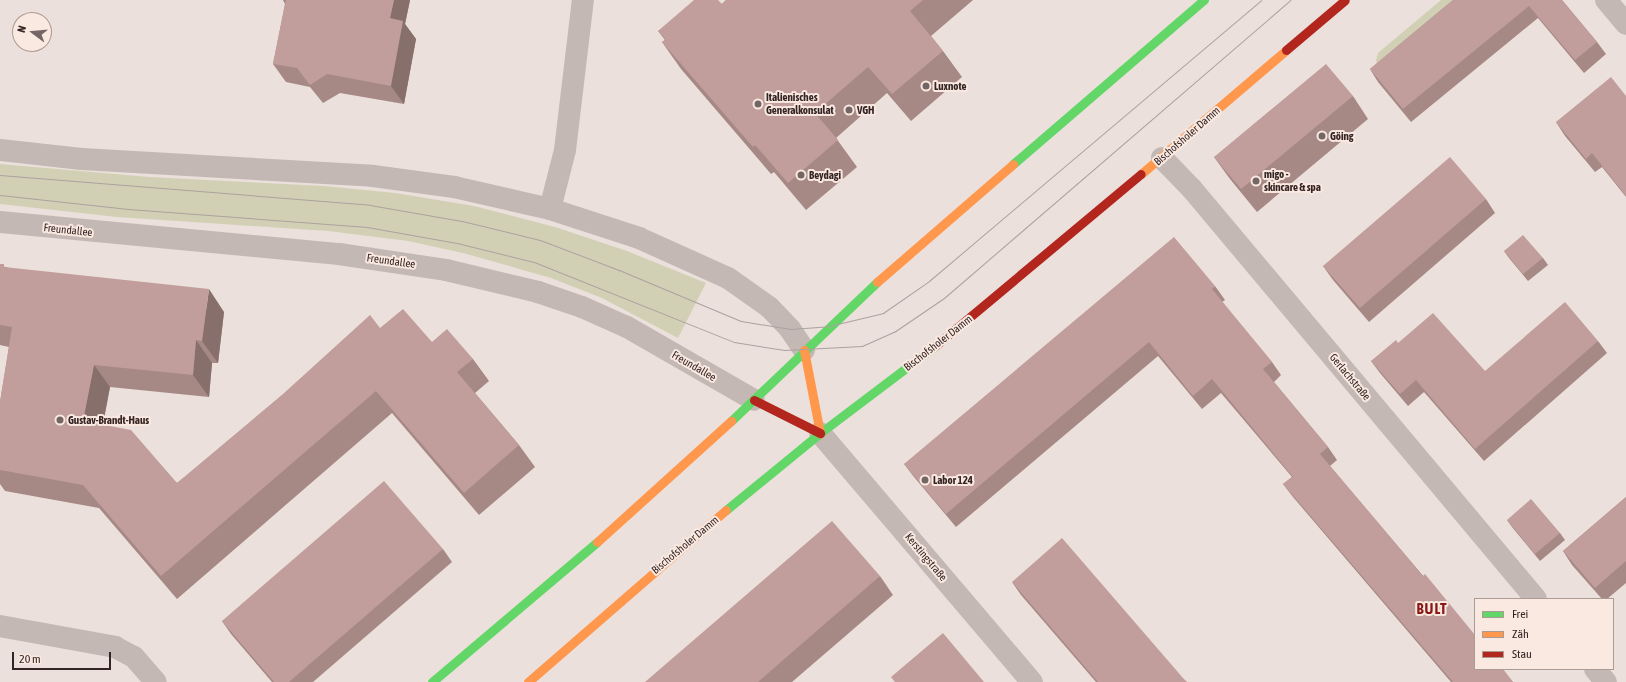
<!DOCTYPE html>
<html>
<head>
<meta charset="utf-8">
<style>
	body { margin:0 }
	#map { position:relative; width:1626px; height:682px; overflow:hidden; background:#ebe0db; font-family:"Asap Condensed",sans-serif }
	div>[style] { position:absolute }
	.green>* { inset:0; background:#d1d0b4 }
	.street>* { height:22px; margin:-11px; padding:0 11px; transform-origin:11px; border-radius:11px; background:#c4b8b5 }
	.fast>* { height:9px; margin:-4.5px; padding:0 4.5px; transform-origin:4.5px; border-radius:4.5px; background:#63d668 }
	.slow>* { height:9px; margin:-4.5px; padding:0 4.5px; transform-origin:4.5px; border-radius:4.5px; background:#ff974d }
	.jam>* { height:9px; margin:-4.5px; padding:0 4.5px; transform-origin:4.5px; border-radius:4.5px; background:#b3261e }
	.tram>* { height:1px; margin:-0.5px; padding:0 0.5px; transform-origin:0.5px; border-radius:0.5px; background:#aba29f }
	.wall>* { inset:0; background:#a68885 }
	.shaded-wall>* { inset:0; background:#876f6c }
	.building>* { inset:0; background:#c19e9b }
	.dots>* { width:11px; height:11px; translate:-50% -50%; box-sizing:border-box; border:2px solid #fae9e1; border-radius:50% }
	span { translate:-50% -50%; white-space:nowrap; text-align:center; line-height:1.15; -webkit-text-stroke:4px #fae9e1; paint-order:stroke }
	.poi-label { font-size:11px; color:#342524; font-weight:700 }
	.left { translate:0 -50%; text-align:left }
	.street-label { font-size:11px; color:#342524 }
	.district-label { font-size:15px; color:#891917; font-weight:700; letter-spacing:1px }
	.legend { position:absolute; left:1474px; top:598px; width:140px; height:72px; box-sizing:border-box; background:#fae9e1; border:1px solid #ab9b95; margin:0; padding:5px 7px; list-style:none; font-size:12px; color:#342524 }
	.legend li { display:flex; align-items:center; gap:8px; height:20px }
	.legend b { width:20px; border:1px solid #ab9b95 }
	.north { position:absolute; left:12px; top:12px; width:40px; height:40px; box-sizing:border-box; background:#fae9e1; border:1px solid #ab9b95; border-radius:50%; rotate:286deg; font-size:11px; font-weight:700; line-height:16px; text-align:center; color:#342524 }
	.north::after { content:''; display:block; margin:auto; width:14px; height:18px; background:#746664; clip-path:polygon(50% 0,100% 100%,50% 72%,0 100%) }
	.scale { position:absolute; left:12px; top:652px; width:99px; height:18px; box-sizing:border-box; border:2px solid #342524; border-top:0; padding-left:5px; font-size:12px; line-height:14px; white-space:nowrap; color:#342524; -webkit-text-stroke:3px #fae9e1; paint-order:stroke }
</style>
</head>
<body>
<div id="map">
	<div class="green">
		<i style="clip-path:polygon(1441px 0,1477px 0,1378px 69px,1376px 60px,1378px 53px)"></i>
		<i style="clip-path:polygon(0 164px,149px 177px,324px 186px,395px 193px,474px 206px,555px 227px,627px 251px,706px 283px,678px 338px,602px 298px,551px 278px,463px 253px,408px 241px,328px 231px,117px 217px,0 204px)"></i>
	</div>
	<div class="street">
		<i style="left:1606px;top:0;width:31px;rotate:50deg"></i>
		<i style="left:0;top:150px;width:82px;rotate:6.3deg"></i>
		<i style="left:82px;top:159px;width:291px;rotate:3.3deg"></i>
		<i style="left:373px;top:176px;width:82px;rotate:7.7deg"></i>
		<i style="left:454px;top:187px;width:98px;rotate:12.9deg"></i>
		<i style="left:550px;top:209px;width:94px;rotate:18deg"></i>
		<i style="left:639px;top:238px;width:98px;rotate:24.2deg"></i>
		<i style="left:728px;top:278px;width:50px;rotate:35.3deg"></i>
		<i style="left:769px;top:307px;width:30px;rotate:46deg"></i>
		<i style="left:790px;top:329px;width:25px;rotate:56deg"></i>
		<i style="left:1162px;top:158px;width:43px;rotate:45.9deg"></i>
		<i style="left:1192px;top:189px;width:535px;rotate:50deg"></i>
		<i style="left:550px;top:209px;width:61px;rotate:-75.7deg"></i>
		<i style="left:565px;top:150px;width:151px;rotate:-83.2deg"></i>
		<i style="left:0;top:222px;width:341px;rotate:5.4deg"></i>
		<i style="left:339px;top:254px;width:108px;rotate:8.5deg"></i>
		<i style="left:446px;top:270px;width:95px;rotate:13.4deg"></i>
		<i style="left:538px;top:292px;width:46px;rotate:18.8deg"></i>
		<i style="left:582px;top:307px;width:49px;rotate:24deg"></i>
		<i style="left:627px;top:327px;width:146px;rotate:29.9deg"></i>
		<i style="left:820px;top:433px;width:327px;rotate:49.6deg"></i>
		<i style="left:0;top:626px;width:117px;rotate:10.3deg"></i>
		<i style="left:115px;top:647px;width:21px;rotate:28deg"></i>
		<i style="left:134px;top:657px;width:33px;rotate:49deg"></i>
		<i style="left:1595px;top:669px;width:17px;rotate:50deg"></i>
	</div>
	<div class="fast">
		<i style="left:1013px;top:164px;width:252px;rotate:-40.7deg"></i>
		<i style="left:731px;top:421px;width:202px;rotate:-43.6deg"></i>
		<i style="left:726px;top:510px;width:122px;rotate:-39.3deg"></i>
		<i style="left:820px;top:433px;width:144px;rotate:-37.1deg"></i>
		<i style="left:432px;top:682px;width:216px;rotate:-40.3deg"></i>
	</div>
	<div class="slow">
		<i style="left:1141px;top:174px;width:191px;rotate:-40.5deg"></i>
		<i style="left:877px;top:282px;width:180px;rotate:-40.9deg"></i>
		<i style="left:804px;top:350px;width:85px;rotate:79.1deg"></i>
		<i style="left:597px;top:542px;width:181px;rotate:-42.1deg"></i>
		<i style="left:528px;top:682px;width:262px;rotate:-41deg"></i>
	</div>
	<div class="jam">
		<i style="left:1286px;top:50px;width:77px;rotate:-40.3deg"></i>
		<i style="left:935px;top:346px;width:268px;rotate:-39.9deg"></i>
		<i style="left:754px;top:400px;width:74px;rotate:26.6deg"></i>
	</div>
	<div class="tram">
		<i style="left:0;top:175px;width:371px;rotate:4.6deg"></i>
		<i style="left:370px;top:205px;width:93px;rotate:9.9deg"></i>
		<i style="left:462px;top:221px;width:80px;rotate:13.7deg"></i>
		<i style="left:540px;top:240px;width:85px;rotate:20.8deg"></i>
		<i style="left:619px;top:270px;width:132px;rotate:22.7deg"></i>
		<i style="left:741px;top:321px;width:50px;rotate:9.3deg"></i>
		<i style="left:790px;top:329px;width:39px;rotate:-4deg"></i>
		<i style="left:829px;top:326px;width:56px;rotate:-13.5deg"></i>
		<i style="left:883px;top:313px;width:56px;rotate:-34.8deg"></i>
		<i style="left:929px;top:281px;width:435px;rotate:-40.2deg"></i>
		<i style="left:0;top:195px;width:129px;rotate:6.2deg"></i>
		<i style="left:128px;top:209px;width:240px;rotate:4.3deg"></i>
		<i style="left:367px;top:227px;width:91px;rotate:10.1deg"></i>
		<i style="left:457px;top:243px;width:79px;rotate:13.9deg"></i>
		<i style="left:534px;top:262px;width:215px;rotate:21.8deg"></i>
		<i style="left:734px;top:342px;width:51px;rotate:9.1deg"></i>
		<i style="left:784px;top:350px;width:78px;rotate:-2.9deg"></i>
		<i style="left:862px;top:346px;width:35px;rotate:-24deg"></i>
		<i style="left:894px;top:332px;width:60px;rotate:-34.2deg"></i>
		<i style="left:944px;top:298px;width:457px;rotate:-40.7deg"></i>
	</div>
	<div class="wall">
		<i style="clip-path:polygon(283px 0,410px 0,405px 24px,416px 39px,404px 104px,340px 93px,323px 103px,310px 87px,286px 82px,273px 64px,285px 4px)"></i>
		<i style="clip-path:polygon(726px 0,973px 0,931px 36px,943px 51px,962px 77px,911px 121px,887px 93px,836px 138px,857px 167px,806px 210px,774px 172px,771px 174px,681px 69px,662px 42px,665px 40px,658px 31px,722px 4px)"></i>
		<i style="clip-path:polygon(1453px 0,1562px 0,1597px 42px,1606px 54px,1584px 73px,1538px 18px,1411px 122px,1378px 82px,1370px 69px)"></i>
		<i style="clip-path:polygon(1353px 96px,1368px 119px,1257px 212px,1230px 179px,1214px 157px)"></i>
		<i style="clip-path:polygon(1626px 96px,1626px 197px,1602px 167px,1595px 172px,1565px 136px,1556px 122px)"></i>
		<i style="clip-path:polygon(1486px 199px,1495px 213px,1369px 322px,1333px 280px,1323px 266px)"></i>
		<i style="clip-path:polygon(1504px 251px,1543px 258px,1548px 265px,1528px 281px,1509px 258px)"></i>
		<i style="clip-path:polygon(0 264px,5px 267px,224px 312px,218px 363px,212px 363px,209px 397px,110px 387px,103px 425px,177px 483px,380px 328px,432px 342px,473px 359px,489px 381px,475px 393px,519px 445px,535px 467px,479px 515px,392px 413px,177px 599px,99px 508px,5px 491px,0 484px,0 402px,9px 347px,0 345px)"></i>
		<i style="clip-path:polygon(1215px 286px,1225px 300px,1222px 302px,1272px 362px,1281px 375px,1274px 382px,1328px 447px,1337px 460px,1330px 466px,1513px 682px,1451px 682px,1293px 497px,1283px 484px,1292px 477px,1221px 393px,1202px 409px,1158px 356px,956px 527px,914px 477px,904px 464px)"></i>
		<i style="clip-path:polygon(1598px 341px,1607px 353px,1484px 461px,1424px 392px,1408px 406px,1380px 373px,1371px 361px,1398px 343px,1485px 371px)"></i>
		<i style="clip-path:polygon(1626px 497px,1626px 583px,1607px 599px,1602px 599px,1572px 565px,1563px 551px)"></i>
		<i style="clip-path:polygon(1507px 520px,1560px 533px,1565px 540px,1540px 561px,1512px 527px)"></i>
		<i style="clip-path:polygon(443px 549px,452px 562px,313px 682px,272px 682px,231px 634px,222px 621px)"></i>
		<i style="clip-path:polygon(880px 576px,893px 595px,792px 682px,645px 682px)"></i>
		<i style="clip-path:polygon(1012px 582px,1187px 682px,1096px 682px,1021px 595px)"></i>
	</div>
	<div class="shaded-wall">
		<i style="clip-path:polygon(394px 0,410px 0,405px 24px,416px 39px,404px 104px,391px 86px,390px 18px)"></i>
		<i style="clip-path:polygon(209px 289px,224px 312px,218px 363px,202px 341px)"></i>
		<i style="clip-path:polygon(196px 340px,212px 363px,209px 397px,193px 375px)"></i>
		<i style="clip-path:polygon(94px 365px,110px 387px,99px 443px,83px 421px)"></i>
	</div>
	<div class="building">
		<i style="clip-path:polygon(286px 0,394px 0,390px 18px,403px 21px,391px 86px,327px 74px,310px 85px,297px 68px,273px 64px)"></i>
		<i style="clip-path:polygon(694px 0,718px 0,722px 4px,726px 0,923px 0,910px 11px,943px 51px,892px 94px,868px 67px,815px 113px,838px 140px,788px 183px,755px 145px,753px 147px,662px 42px,666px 40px,658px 31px)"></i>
		<i style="clip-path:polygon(1453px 0,1562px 0,1597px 42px,1575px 60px,1529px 6px,1403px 109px,1370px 69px)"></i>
		<i style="clip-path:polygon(1326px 64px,1353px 96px,1241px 189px,1214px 157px)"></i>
		<i style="clip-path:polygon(1611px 77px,1626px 96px,1626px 196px,1592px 153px,1586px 159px,1556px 122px)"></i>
		<i style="clip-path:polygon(1450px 157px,1486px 199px,1360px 308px,1323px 266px)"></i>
		<i style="clip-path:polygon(1523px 235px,1543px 258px,1523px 274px,1504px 251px)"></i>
		<i style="clip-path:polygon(1174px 237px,1215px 286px,1212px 289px,1272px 362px,1263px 369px,1328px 447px,1320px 454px,1423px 576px,1425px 574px,1475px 635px,1475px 669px,1503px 669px,1513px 682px,1453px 682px,1283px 484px,1293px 477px,1212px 379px,1193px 396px,1149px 342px,946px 514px,904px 464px)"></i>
		<i style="clip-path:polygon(0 264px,4px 264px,4px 267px,209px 289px,202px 341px,196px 340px,193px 375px,94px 365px,83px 421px,131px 430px,177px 483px,283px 394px,370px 315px,380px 328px,403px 309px,432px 342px,447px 329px,473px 359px,457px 372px,519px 445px,464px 493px,376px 391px,161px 576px,83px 485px,0 470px,0 402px,12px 327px,0 325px)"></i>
		<i style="clip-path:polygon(1565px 302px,1598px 341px,1475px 449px,1416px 380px,1400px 394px,1371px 361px,1396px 340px,1398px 343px,1433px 313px,1485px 371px)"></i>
		<i style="clip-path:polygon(384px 481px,443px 549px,289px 682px,274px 682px,222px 621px)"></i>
		<i style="clip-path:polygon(1626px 497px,1626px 561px,1595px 588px,1563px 551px)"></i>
		<i style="clip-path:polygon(1531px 499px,1560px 533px,1535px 554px,1507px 520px)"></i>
		<i style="clip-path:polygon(832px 521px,880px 576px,758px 682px,645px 682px)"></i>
		<i style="clip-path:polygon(1062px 538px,1183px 678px,1187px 682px,1098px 682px,1012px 582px)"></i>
		<i style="clip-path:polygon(943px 633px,984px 682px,895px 682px,891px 677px)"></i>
	</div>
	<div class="dots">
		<i style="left:926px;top:86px;background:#746664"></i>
		<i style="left:758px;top:104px;background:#746664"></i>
		<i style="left:849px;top:110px;background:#746664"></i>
		<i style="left:1322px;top:136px;background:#746664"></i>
		<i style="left:801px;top:175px;background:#746664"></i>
		<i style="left:1256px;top:181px;background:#746664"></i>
		<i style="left:60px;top:420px;background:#746664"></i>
		<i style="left:925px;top:480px;background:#746664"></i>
	</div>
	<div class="poi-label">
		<span class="left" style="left:934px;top:86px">Luxnote</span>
		<span class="left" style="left:766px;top:104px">Italienisches<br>Generalkonsulat</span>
		<span class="left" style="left:857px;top:110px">VGH</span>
		<span class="left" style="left:1330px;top:136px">Göing</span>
		<span class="left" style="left:809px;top:175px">Beydagi</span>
		<span class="left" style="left:1264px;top:181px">migo -<br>skincare &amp; spa</span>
		<span class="left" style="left:68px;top:420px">Gustav-Brandt-Haus</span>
		<span class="left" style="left:933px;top:480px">Labor 124</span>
	</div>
	<div class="street-label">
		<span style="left:1187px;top:136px;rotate:-41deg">Bischofsholer Damm</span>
		<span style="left:68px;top:230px;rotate:6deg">Freundallee</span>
		<span style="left:391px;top:261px;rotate:8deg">Freundallee</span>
		<span style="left:938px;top:343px;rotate:-38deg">Bischofsholer Damm</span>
		<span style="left:694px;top:366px;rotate:30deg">Freundallee</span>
		<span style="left:1350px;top:377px;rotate:50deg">Gerlachstraße</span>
		<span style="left:685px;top:545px;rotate:-40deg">Bischofsholer Damm</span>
		<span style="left:926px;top:557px;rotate:50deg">Kerstingstraße</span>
	</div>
	<div class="district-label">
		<span style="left:1432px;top:609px">BULT</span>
	</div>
	<ul class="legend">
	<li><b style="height:5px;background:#63d668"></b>Frei</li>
	<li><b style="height:5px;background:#ff974d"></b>Zäh</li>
	<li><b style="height:5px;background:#b3261e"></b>Stau</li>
	</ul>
	<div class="north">N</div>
	<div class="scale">20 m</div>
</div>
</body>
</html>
